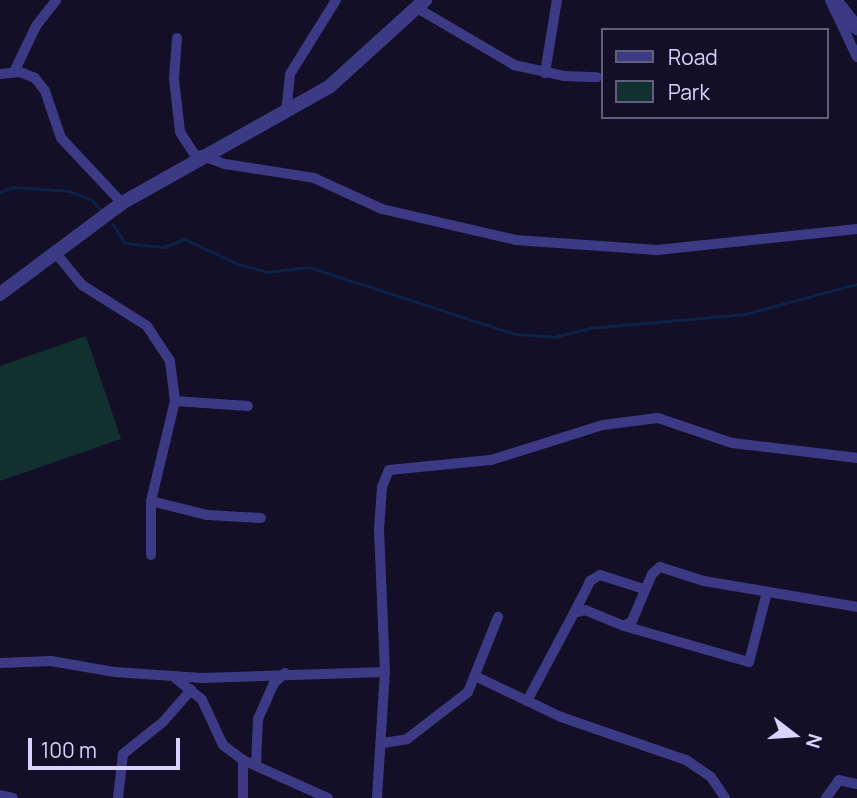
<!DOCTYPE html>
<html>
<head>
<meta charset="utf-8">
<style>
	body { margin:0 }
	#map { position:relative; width:857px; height:798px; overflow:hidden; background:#130f26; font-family:Manrope,sans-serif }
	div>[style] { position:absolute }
	.green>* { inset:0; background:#12302f }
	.stream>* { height:2.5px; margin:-1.25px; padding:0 1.25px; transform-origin:1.25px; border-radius:1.25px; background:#0c2248 }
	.minor>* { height:10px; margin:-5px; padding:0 5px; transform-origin:5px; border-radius:5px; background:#3d3a85 }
	.tertiary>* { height:14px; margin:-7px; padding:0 7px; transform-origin:7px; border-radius:7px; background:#3d3a85 }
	span { translate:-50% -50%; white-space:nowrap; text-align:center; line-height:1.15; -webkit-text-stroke:6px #130f26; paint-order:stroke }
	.legend { position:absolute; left:601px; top:28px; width:228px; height:91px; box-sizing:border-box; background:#130f26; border:2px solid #625e7d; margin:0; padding:9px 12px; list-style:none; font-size:21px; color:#d9d4ff }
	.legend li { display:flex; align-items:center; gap:14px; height:35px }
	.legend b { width:35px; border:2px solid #625e7d }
	.north { position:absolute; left:759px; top:700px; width:70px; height:70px; -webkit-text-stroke:5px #130f26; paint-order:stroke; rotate:107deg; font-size:19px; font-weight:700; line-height:28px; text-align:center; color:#d9d4ff }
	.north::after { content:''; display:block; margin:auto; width:24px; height:32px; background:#d9d4ff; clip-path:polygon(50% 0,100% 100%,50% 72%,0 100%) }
	.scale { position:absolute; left:28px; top:738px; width:152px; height:32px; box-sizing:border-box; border:4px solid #d9d4ff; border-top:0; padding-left:9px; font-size:21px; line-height:24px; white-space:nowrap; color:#d9d4ff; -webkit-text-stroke:5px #130f26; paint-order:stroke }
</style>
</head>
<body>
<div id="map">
	<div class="green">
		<i style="clip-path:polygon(86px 336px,121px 439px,0 481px,0 366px)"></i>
	</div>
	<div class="stream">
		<i style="left:0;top:192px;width:15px;rotate:-20deg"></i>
		<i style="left:14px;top:187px;width:55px;rotate:4.2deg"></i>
		<i style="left:69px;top:191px;width:25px;rotate:21deg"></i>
		<i style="left:92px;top:200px;width:13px;rotate:48deg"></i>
		<i style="left:113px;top:224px;width:22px;rotate:58deg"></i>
		<i style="left:125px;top:243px;width:39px;rotate:6deg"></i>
		<i style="left:164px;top:247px;width:22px;rotate:-21deg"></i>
		<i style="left:185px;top:239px;width:59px;rotate:25.3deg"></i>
		<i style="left:238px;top:264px;width:30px;rotate:15deg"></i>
		<i style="left:267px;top:272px;width:42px;rotate:-6.8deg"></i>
		<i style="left:309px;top:267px;width:217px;rotate:18deg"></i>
		<i style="left:515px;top:334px;width:39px;rotate:4deg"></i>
		<i style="left:554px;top:337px;width:36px;rotate:-14deg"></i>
		<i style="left:589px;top:328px;width:157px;rotate:-5.1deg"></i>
		<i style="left:745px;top:314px;width:116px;rotate:-15deg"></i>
	</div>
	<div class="minor">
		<i style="left:830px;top:0;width:63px;rotate:64.7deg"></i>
		<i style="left:417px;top:8px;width:113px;rotate:30.4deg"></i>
		<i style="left:514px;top:65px;width:51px;rotate:12.4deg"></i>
		<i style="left:564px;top:76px;width:33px;rotate:2deg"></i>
		<i style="left:177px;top:38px;width:41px;rotate:94.2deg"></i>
		<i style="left:174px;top:79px;width:53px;rotate:83.5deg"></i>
		<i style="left:180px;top:132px;width:31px;rotate:57deg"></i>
		<i style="left:14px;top:72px;width:51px;rotate:-64.4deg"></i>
		<i style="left:36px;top:26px;width:33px;rotate:-52deg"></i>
		<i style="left:545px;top:73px;width:74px;rotate:-80.7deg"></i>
		<i style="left:0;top:74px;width:20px;rotate:-6deg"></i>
		<i style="left:20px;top:72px;width:16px;rotate:22deg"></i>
		<i style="left:35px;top:78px;width:16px;rotate:52deg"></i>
		<i style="left:45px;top:91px;width:50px;rotate:71.2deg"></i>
		<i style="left:61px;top:138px;width:89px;rotate:46.8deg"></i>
		<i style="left:286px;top:113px;width:39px;rotate:-84deg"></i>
		<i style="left:290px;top:74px;width:87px;rotate:-58.1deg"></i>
		<i style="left:201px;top:155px;width:26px;rotate:21deg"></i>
		<i style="left:225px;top:164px;width:90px;rotate:8.9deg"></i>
		<i style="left:314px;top:178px;width:75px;rotate:24.5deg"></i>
		<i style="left:382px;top:209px;width:138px;rotate:13deg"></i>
		<i style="left:516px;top:240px;width:141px;rotate:4.1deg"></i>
		<i style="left:657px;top:250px;width:201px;rotate:-6deg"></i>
		<i style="left:54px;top:251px;width:44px;rotate:50.5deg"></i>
		<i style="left:82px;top:285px;width:77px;rotate:32.2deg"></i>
		<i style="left:147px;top:326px;width:42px;rotate:56.7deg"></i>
		<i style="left:170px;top:361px;width:40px;rotate:82.9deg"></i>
		<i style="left:175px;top:401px;width:103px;rotate:103.5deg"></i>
		<i style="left:151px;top:501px;width:54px;rotate:90deg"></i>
		<i style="left:175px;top:401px;width:73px;rotate:3.9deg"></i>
		<i style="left:151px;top:501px;width:58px;rotate:14deg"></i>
		<i style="left:207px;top:515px;width:54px;rotate:3.2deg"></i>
		<i style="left:574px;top:613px;width:36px;rotate:-63deg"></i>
		<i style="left:590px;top:581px;width:12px;rotate:-31deg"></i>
		<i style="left:600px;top:575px;width:46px;rotate:17.7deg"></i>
		<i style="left:624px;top:626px;width:130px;rotate:16.1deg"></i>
		<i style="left:749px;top:662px;width:72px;rotate:-75.6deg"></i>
		<i style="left:0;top:663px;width:51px;rotate:-2.2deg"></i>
		<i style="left:51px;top:661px;width:65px;rotate:9.8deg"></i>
		<i style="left:115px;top:672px;width:87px;rotate:3.9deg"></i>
		<i style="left:202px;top:678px;width:183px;rotate:-1.9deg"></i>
		<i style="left:174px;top:677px;width:36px;rotate:39deg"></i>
		<i style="left:202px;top:700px;width:50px;rotate:65deg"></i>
		<i style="left:223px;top:745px;width:25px;rotate:37deg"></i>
		<i style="left:243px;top:760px;width:93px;rotate:24.1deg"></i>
		<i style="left:477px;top:677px;width:93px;rotate:25.5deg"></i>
		<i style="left:561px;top:717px;width:132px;rotate:19deg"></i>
		<i style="left:686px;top:760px;width:30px;rotate:34deg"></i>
		<i style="left:711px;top:777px;width:25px;rotate:56deg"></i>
		<i style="left:527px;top:701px;width:100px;rotate:-61.9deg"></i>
		<i style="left:574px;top:613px;width:11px;rotate:-15deg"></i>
		<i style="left:585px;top:610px;width:42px;rotate:22.3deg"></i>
		<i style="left:624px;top:626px;width:9px;rotate:-32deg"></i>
		<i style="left:632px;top:621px;width:51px;rotate:-66.9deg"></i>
		<i style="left:652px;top:574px;width:11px;rotate:-41deg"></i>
		<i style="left:660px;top:567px;width:46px;rotate:17.7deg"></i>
		<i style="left:704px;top:581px;width:155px;rotate:9.6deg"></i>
		<i style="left:383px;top:743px;width:24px;rotate:-9deg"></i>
		<i style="left:407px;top:739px;width:77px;rotate:-37.6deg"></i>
		<i style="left:468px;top:692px;width:81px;rotate:-68.2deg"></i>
		<i style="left:243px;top:760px;width:38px;rotate:90deg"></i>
		<i style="left:256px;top:765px;width:46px;rotate:-87.5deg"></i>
		<i style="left:258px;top:719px;width:39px;rotate:-66deg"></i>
		<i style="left:274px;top:683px;width:15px;rotate:-42deg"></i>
		<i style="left:0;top:795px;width:13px;rotate:13deg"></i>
		<i style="left:118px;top:798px;width:44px;rotate:-83.5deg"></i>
		<i style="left:123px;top:754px;width:51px;rotate:-38.7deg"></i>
		<i style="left:163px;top:722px;width:43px;rotate:-48.8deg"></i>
		<i style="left:377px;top:798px;width:126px;rotate:-86.4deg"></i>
		<i style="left:385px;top:672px;width:143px;rotate:-92.4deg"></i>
		<i style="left:379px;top:529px;width:42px;rotate:-85.9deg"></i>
		<i style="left:382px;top:487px;width:18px;rotate:-68deg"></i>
		<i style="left:389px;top:470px;width:102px;rotate:-5.6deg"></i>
		<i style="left:491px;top:460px;width:117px;rotate:-17.4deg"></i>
		<i style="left:603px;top:425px;width:55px;rotate:-7.3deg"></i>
		<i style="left:658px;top:418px;width:78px;rotate:18.7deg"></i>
		<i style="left:732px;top:443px;width:126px;rotate:6.8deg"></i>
		<i style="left:826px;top:798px;width:22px;rotate:-54deg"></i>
		<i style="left:839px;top:780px;width:18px;rotate:13deg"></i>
	</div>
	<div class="tertiary">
		<i style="left:835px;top:0;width:36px;rotate:52deg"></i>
		<i style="left:0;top:294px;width:152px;rotate:-36.7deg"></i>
		<i style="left:122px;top:203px;width:237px;rotate:-29.3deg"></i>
		<i style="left:329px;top:87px;width:130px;rotate:-42.2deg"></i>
	</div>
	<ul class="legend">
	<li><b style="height:9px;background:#3d3a85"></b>Road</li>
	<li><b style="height:19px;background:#12302f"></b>Park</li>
	</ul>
	<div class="north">N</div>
	<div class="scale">100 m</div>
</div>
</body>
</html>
